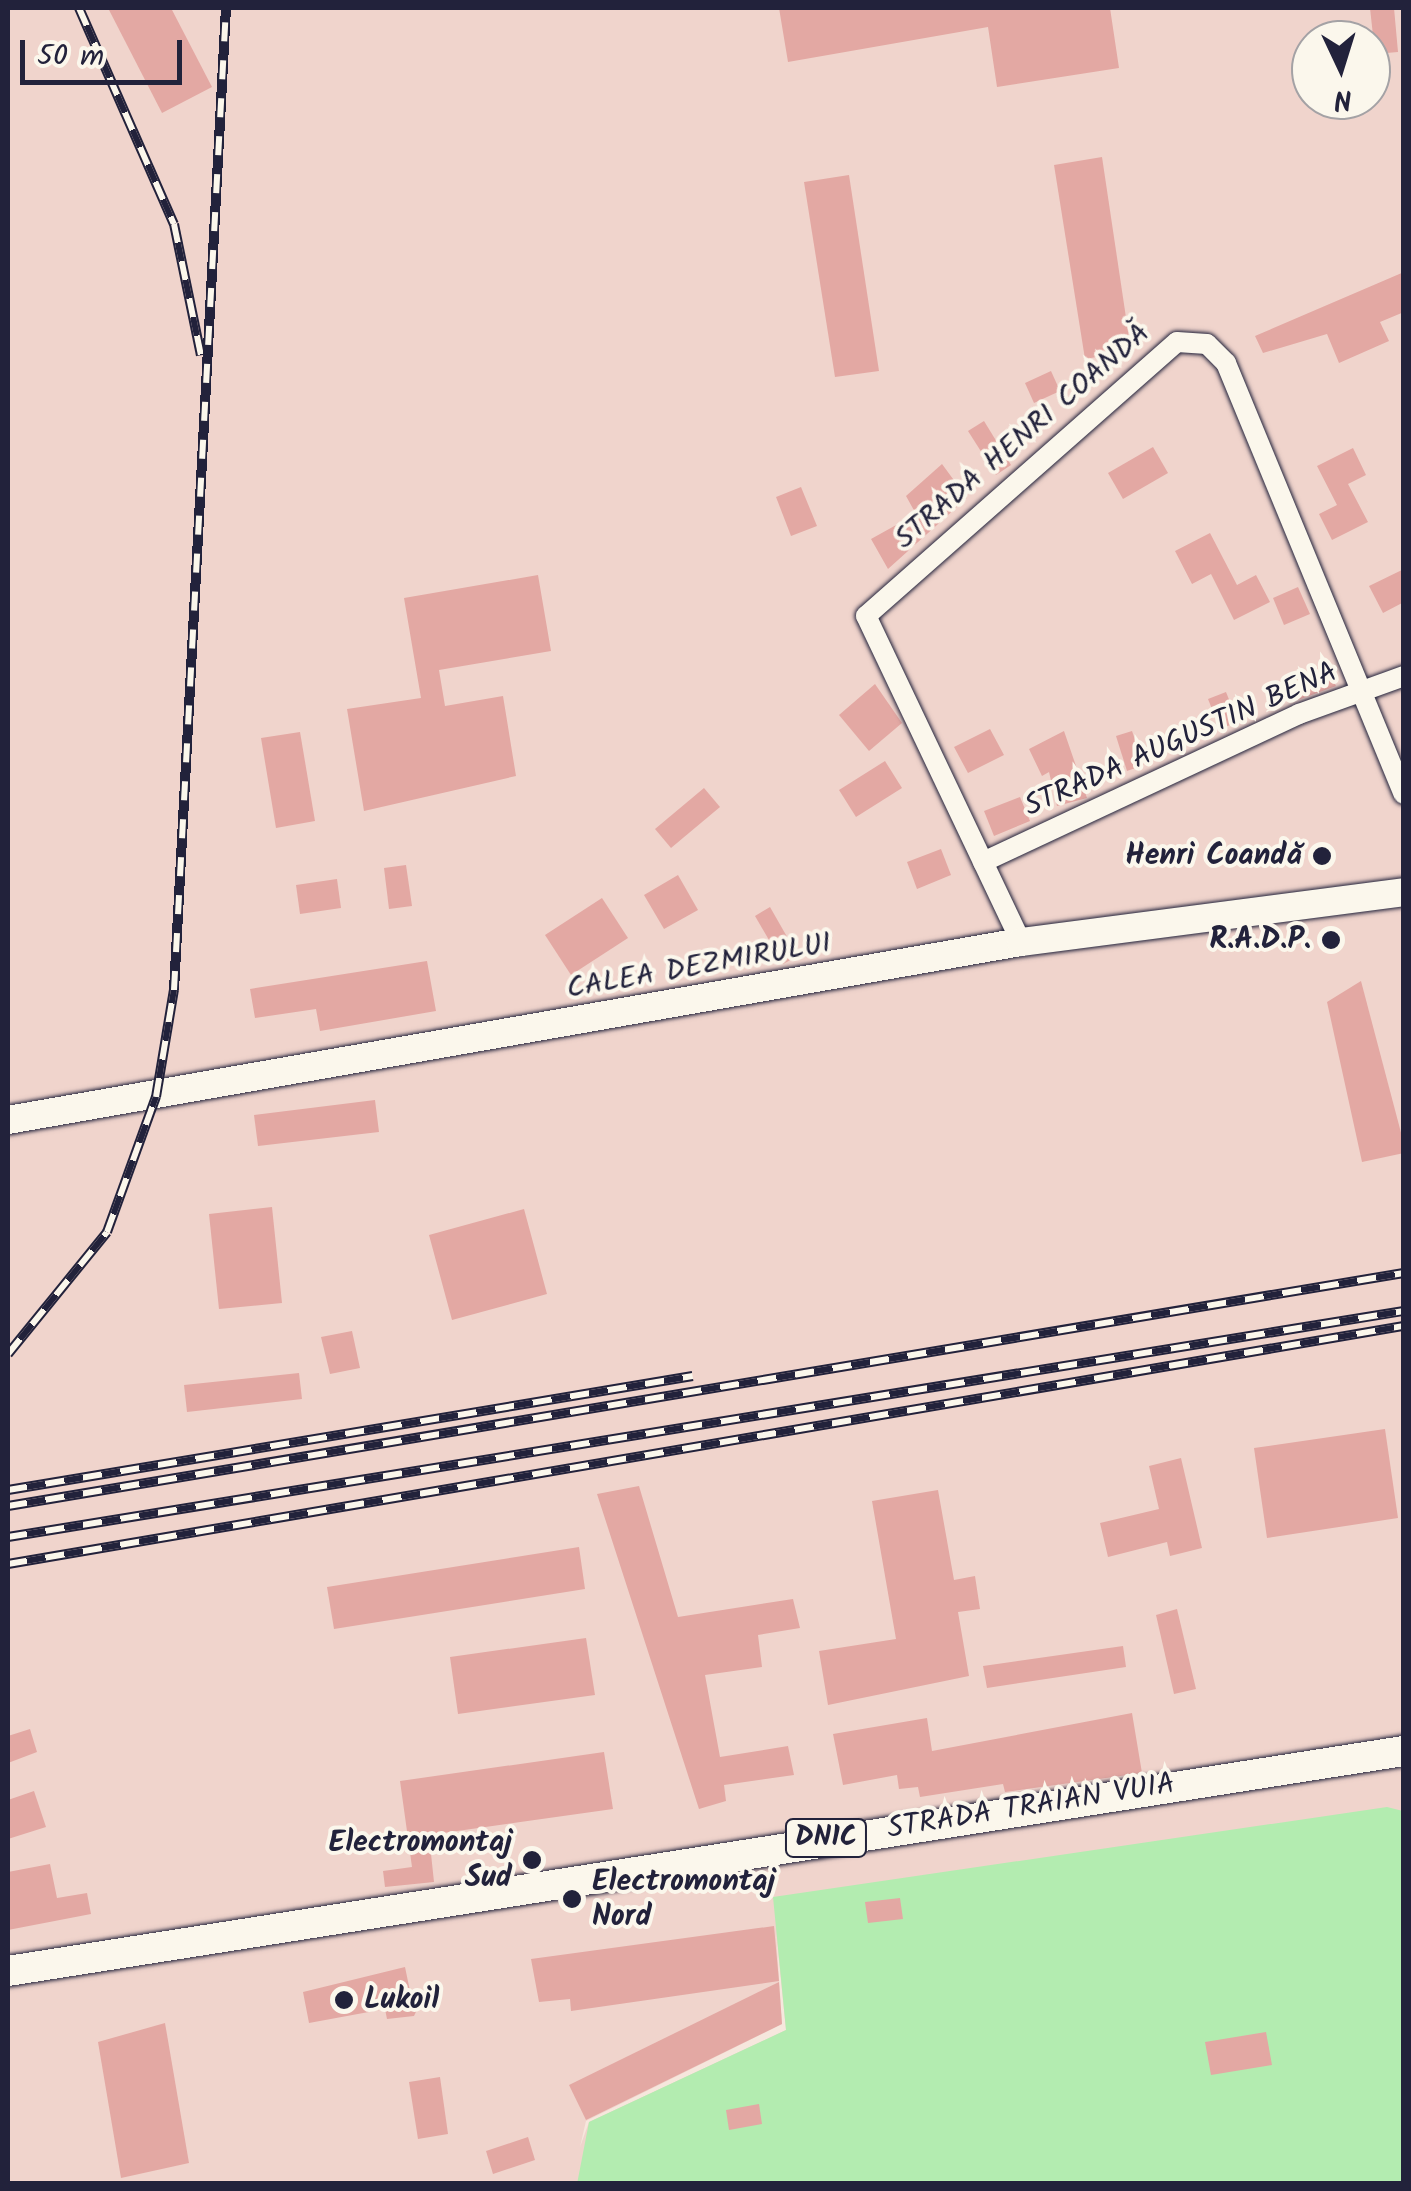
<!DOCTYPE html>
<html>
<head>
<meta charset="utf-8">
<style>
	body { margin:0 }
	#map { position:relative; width:1411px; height:2191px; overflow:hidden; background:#f6e7dd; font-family:Kalam,sans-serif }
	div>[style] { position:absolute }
	.built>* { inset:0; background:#f0d4cc }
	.green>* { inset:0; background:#b3ecb0 }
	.building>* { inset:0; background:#e3a8a3 }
	.roads { filter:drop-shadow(0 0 2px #22223b) drop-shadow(0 0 2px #22223b) }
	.minor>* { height:20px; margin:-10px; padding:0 10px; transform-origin:10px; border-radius:10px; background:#fbf7ec }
	.secondary>* { height:28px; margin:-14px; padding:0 14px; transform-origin:14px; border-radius:14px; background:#fbf7ec }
	.primary>* { height:30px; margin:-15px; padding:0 15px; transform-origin:15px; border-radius:15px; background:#fbf7ec }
	.rail>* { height:10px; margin-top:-5px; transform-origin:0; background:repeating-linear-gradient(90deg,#fbf7ec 0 19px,#22223b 0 38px); box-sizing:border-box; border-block:2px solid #22223b }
	.dots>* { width:28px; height:28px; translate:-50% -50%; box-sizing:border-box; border:5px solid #fbf7ec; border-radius:50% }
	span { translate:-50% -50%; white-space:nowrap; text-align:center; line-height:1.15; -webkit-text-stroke:8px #fbf7ec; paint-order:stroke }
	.shield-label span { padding:2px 8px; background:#fbf7ec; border:2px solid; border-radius:8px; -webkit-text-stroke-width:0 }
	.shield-label { font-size:28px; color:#22223b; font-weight:700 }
	.street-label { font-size:30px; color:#22223b }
	.poi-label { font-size:30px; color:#22223b; font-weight:700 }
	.right { translate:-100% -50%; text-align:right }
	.left { translate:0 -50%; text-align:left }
	.frame { position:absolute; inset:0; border:10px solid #22223b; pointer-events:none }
	.north { position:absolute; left:1291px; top:20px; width:100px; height:100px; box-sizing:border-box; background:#fbf7ec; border:2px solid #a4a2a5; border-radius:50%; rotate:176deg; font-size:28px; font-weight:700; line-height:40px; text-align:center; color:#22223b }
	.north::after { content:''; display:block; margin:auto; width:35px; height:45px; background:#22223b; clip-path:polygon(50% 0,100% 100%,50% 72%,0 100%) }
	.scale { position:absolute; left:20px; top:40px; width:162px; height:45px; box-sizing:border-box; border:5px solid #22223b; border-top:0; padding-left:12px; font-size:30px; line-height:35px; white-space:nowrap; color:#22223b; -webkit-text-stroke:8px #fbf7ec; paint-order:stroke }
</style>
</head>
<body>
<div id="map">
	<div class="built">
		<i style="clip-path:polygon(evenodd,8px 8px,1403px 8px,1403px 2183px,8px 2184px,8px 8px,1311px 40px,1371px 40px,1371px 100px,1311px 100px,1311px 40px,8px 8px,776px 1932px,786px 2030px,589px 2122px,580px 2147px,586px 2121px,782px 2024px,776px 1932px)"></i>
	</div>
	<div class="green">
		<i style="clip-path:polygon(1387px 1807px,1403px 1811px,1403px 2183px,577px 2184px,589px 2122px,786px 2030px,773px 1897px)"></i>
	</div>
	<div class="building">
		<i style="clip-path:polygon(108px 8px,171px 8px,212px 87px,162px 113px)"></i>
		<i style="clip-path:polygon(779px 8px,1110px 8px,1119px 68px,997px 87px,988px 27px,788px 62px)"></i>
		<i style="clip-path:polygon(1370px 8px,1394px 8px,1398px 52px,1375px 54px)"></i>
		<i style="clip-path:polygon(1102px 157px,1131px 351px,1085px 359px,1054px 165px)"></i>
		<i style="clip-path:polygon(849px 175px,879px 371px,835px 377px,804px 182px)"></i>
		<i style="clip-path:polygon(1404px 272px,1404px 312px,1380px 322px,1389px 341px,1339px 363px,1327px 334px,1263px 353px,1255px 336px)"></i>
		<i style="clip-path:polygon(1051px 371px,1060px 391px,1034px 403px,1025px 383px)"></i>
		<i style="clip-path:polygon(984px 421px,1011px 465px,996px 475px,968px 431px)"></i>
		<i style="clip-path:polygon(1153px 447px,1168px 473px,1123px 499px,1108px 473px)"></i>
		<i style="clip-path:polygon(1353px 448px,1366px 475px,1348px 484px,1368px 522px,1332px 540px,1319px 514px,1337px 505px,1317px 466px)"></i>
		<i style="clip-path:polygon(942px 464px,967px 498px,888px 569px,871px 539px,916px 514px,906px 496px)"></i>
		<i style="clip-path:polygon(801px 487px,817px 526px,791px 536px,776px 497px)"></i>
		<i style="clip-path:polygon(1210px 533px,1237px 585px,1256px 575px,1270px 602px,1234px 620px,1211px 574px,1192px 584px,1175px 551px)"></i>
		<i style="clip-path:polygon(1404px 569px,1404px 602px,1383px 613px,1369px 586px)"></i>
		<i style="clip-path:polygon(538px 575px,551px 651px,439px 670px,445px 706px,503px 696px,516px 776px,364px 811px,347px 709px,421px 698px,404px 598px)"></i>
		<i style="clip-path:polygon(1298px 587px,1310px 614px,1284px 625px,1273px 598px)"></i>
		<i style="clip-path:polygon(1325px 664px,1336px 686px,1298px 700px,1289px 682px)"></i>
		<i style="clip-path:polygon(875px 684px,902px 723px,869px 751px,839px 715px)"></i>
		<i style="clip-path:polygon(1226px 692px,1238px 722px,1220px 729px,1208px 699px)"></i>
		<i style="clip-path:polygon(990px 729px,1004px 755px,968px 773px,954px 747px)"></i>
		<i style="clip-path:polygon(1064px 731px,1087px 798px,1057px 806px,1049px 772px,1042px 776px,1029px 749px)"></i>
		<i style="clip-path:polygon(1132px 731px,1144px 765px,1127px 771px,1116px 736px)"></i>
		<i style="clip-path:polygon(300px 732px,315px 821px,276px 828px,261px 738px)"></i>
		<i style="clip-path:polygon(885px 761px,902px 788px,856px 817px,839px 790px)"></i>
		<i style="clip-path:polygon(704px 788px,720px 807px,671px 848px,655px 829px)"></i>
		<i style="clip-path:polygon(1020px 797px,1030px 821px,994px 836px,984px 811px)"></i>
		<i style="clip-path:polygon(941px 849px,951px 875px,917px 889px,907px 862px)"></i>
		<i style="clip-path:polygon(406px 865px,412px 906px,389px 909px,384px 868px)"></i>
		<i style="clip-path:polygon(678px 875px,698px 910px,664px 929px,644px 895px)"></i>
		<i style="clip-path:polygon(337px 879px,341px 908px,300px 914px,296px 885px)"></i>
		<i style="clip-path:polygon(602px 898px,628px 938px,571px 975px,545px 935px)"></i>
		<i style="clip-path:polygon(770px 907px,798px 956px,783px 964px,755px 916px)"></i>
		<i style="clip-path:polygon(427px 961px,436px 1011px,320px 1031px,316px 1009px,255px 1018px,250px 989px)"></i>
		<i style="clip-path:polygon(1361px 981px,1404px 1144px,1404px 1153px,1362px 1162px,1327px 1002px)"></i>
		<i style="clip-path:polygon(375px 1100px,379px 1132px,258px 1146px,254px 1115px)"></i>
		<i style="clip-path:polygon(272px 1207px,282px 1303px,219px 1309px,209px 1214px)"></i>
		<i style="clip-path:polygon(524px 1209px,547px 1294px,452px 1320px,429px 1235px)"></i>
		<i style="clip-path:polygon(352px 1331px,360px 1368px,330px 1374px,321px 1337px)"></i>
		<i style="clip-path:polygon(299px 1373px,302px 1399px,187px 1412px,184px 1385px)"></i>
		<i style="clip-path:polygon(1385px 1429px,1398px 1518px,1267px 1538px,1254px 1448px)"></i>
		<i style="clip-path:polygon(1181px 1458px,1202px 1548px,1170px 1556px,1167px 1542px,1108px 1557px,1100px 1523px,1159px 1509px,1149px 1466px)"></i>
		<i style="clip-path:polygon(639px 1486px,678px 1617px,793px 1599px,800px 1628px,758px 1635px,762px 1667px,705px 1675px,720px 1757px,788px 1746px,794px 1775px,724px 1785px,726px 1801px,699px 1809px,597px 1494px)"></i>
		<i style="clip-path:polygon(938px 1490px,954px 1580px,975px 1576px,980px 1609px,958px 1612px,969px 1676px,828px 1705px,819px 1651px,896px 1639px,872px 1501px)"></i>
		<i style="clip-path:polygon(579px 1547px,585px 1589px,334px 1629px,327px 1587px)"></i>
		<i style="clip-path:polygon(1177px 1609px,1196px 1689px,1174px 1694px,1156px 1615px)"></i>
		<i style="clip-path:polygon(586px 1638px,595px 1695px,458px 1714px,450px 1657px)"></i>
		<i style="clip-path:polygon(1123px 1646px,1126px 1667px,987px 1688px,983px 1666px)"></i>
		<i style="clip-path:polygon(1132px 1713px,1142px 1773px,1005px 1792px,1003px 1784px,920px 1797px,918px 1787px,899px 1789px,897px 1775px,843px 1785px,833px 1734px,927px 1718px,932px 1751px)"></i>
		<i style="clip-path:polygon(30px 1729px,37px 1752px,8px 1763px,8px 1736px)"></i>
		<i style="clip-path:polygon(604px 1752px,613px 1809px,429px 1835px,434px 1882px,385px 1887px,383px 1871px,412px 1867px,400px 1781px)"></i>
		<i style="clip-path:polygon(34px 1791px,46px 1827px,8px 1839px,8px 1800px)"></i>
		<i style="clip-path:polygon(50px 1864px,57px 1898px,87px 1893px,91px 1914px,8px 1930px,8px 1872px)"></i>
		<i style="clip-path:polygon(900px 1898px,903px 1919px,868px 1923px,865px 1902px)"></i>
		<i style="clip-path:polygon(774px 1926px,779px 1981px,571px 2011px,570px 1999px,539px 2002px,531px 1959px)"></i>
		<i style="clip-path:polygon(405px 1967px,410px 1991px,422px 1999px,414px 2016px,387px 2019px,385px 2009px,309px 2023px,303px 1992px)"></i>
		<i style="clip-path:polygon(779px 1982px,782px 2024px,586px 2120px,569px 2085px)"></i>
		<i style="clip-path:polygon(165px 2023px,189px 2163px,121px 2178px,98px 2042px)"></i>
		<i style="clip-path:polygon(1266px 2032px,1272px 2065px,1211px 2075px,1205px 2042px)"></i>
		<i style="clip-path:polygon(440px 2077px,448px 2134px,418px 2139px,409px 2082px)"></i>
		<i style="clip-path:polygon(759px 2104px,762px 2124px,729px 2130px,726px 2110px)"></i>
		<i style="clip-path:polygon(528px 2137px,535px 2160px,493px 2174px,486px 2151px)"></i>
	</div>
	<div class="roads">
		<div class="minor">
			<i style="left:983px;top:862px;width:349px;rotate:-25.1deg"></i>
			<i style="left:1299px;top:714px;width:112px;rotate:-19.9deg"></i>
			<i style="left:1021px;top:942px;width:361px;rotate:-115.4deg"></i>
			<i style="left:866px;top:616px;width:414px;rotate:-41.4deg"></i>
			<i style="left:1177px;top:342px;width:30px;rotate:4deg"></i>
			<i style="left:1207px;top:344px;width:27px;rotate:45deg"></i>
			<i style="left:1226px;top:363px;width:466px;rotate:67.6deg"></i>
		</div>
		<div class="secondary">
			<i style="left:8px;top:1120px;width:1029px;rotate:-9.97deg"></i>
			<i style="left:1021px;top:942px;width:386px;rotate:-7.4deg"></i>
		</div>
		<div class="primary">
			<i style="left:8px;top:1971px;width:1413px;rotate:-8.96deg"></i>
		</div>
	</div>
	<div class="rail">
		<i style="left:79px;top:8px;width:236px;rotate:66.3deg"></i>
		<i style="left:174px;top:224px;width:134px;rotate:78.4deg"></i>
		<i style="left:8px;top:1354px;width:157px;rotate:-50.9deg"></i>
		<i style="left:107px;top:1232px;width:144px;rotate:-70.1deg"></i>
		<i style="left:156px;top:1097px;width:109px;rotate:-80.5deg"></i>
		<i style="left:174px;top:990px;width:983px;rotate:-86.97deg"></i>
		<i style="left:8px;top:1490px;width:694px;rotate:-9.45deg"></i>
		<i style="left:8px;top:1506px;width:1415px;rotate:-9.48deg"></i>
		<i style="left:8px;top:1537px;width:1414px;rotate:-9.2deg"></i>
		<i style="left:8px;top:1564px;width:1416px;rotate:-9.68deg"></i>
	</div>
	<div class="dots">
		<i style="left:1322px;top:856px;background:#22223b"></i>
		<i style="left:1331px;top:940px;background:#22223b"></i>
		<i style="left:532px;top:1860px;background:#22223b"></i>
		<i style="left:572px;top:1899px;background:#22223b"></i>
		<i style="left:344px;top:2000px;background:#22223b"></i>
	</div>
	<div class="shield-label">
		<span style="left:826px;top:1838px">DN1C</span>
	</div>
	<div class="street-label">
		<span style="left:1023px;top:437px;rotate:-41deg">STRADA HENRI COANDĂ</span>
		<span style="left:1181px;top:740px;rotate:-24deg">STRADA AUGUSTIN BENA</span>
		<span style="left:699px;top:967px;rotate:-10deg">CALEA DEZMIRULUI</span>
		<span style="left:1031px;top:1807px;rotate:-9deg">STRADA TRAIAN VUIA</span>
	</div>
	<div class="poi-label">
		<span class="right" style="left:1302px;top:856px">Henri Coandă</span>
		<span class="right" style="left:1311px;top:940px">R.A.D.P.</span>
		<span class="right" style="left:512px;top:1860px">Electromontaj<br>Sud</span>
		<span class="left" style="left:592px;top:1899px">Electromontaj<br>Nord</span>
		<span class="left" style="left:364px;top:2000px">Lukoil</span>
	</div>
	<div class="frame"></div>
	<div class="north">N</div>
	<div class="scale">50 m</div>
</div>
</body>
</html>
